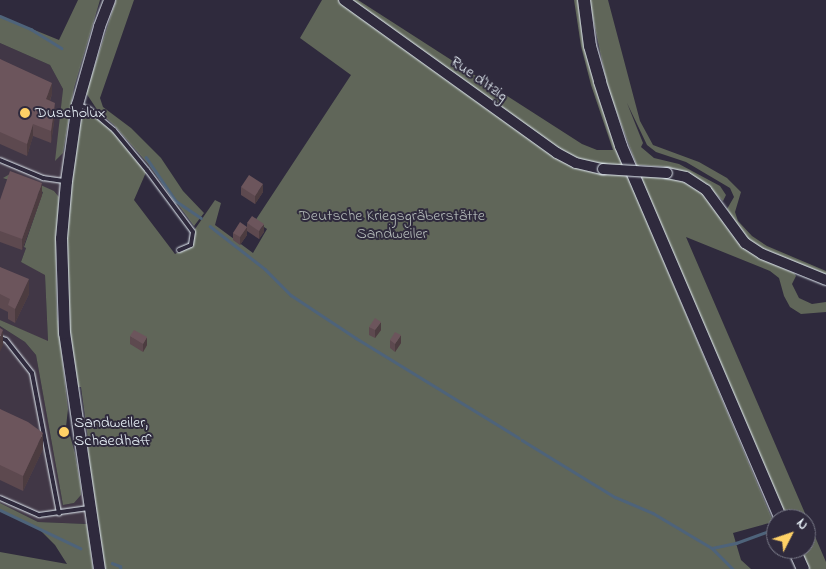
<!DOCTYPE html>
<html>
<head>
<meta charset="utf-8">
<style>
	body { margin:0 }
	#map { position:relative; width:826px; height:569px; overflow:hidden; background:#2f2a3d; font-family:"Indie Flower",sans-serif }
	div>[style] { position:absolute }
	.built>* { inset:0; background:#413746 }
	.green>* { inset:0; background:#606659 }
	.stream>* { height:2.5px; margin:-1.25px; padding:0 1.25px; transform-origin:1.25px; border-radius:1.25px; background:#4e637a }
	.roads { filter:drop-shadow(0 0 1px #e8f1f8) drop-shadow(0 0 1px #e8f1f8) }
	.service>* { height:4px; margin:-2px; padding:0 2px; transform-origin:2px; border-radius:2px; background:#2f2a3d }
	.tertiary>* { height:10px; margin:-5px; padding:0 5px; transform-origin:5px; border-radius:5px; background:#2f2a3d }
	.secondary>* { height:11px; margin:-5.5px; padding:0 5.5px; transform-origin:5.5px; border-radius:5.5px; background:#2f2a3d }
	.primary>* { height:12px; margin:-6px; padding:0 6px; transform-origin:6px; border-radius:6px; background:#2f2a3d }
	.bridges { filter:drop-shadow(0 0 1px #e8f1f8) drop-shadow(0 0 1px #e8f1f8) }
	.tertiary-bridge>* { height:10px; margin:-5px; padding:0 5px; transform-origin:5px; border-radius:5px; background:#2f2a3d }
	.wall>* { inset:0; background:#5d494f }
	.shaded-wall>* { inset:0; background:#4c3c40 }
	.building>* { inset:0; background:#6c555c }
	.dots>* { width:14px; height:14px; translate:-50% -50%; box-sizing:border-box; border:2px solid #2f2a3d; border-radius:50% }
	span { translate:-50% -50%; white-space:nowrap; text-align:center; line-height:1.15; -webkit-text-stroke:4px #2f2a3d; paint-order:stroke }
	.street-label { font-size:16px; color:#e8f1f8 }
	.poi-label { font-size:16px; color:#e8f1f8 }
	.left { translate:0 -50%; text-align:left }
	.park-label { font-size:16px; color:#b2b9b8 }
	.north { position:absolute; left:766px; top:509px; width:50px; height:50px; box-sizing:border-box; background:#2f2a3d; border:1px solid #797a88; border-radius:50%; rotate:49deg; font-size:14px; font-weight:700; line-height:20px; text-align:center; color:#e8f1f8 }
	.north::after { content:''; display:block; margin:auto; width:18px; height:22px; background:#ffd166; clip-path:polygon(50% 0,100% 100%,50% 72%,0 100%) }
</style>
</head>
<body>
<div id="map">
	<div class="built">
		<i style="clip-path:polygon(0 43px,50px 65px,63px 89px,56px 160px,70px 145px,63px 202px,54px 191px,4px 179px,43px 192px,24px 246px,26px 248px,21px 262px,45px 274px,48px 342px,0 320px)"></i>
		<i style="clip-path:polygon(0 326px,25px 342px,36px 355px,63px 505px,74px 503px,81px 495px,87px 481px,93px 524px,38px 522px,0 503px)"></i>
	</div>
	<div class="green">
		<i style="clip-path:polygon(78px 0,100px 0,74px 88px,63px 153px,55px 161px,63px 89px,50px 65px,0 43px,0 16px,59px 40px)"></i>
		<i style="clip-path:polygon(116px 0,134px 0,100px 98px,103px 107px,131px 128px,161px 158px,183px 191px,204px 213px,194px 226px,148px 164px,114px 125px,98px 111px,86px 93px)"></i>
		<i style="clip-path:polygon(322px 0,358px 0,582px 144px,597px 150px,613px 150px,591px 85px,581px 46px,574px 0,578px 0,619px 155px,776px 528px,776px 538px,769px 523px,733px 533px,741px 560px,751px 569px,104px 569px,88px 456px,88px 439px,81px 387px,76px 387px,66px 293px,67px 232px,71px 180px,81px 117px,85px 116px,93px 118px,96px 115px,114px 130px,147px 170px,134px 200px,175px 254px,191px 245px,193px 232px,215px 200px,221px 203px,215px 225px,253px 253px,267px 229px,255px 221px,351px 75px,300px 38px)"></i>
		<i style="clip-path:polygon(589px 0,608px 0,640px 121px,653px 145px,699px 162px,727px 178px,741px 192px,735px 212px,738px 221px,752px 236px,767px 246px,826px 271px,826px 276px,753px 244px,741px 233px,727px 209px,734px 197px,730px 188px,686px 162px,656px 152px,647px 145px,627px 103px,643px 143px,641px 147px,654px 158px,679px 164px,720px 186px,726px 195px,723px 201px,704px 183px,687px 174px,668px 167px,639px 165px,643px 174px,672px 178px,690px 184px,703px 193px,731px 233px,747px 249px,766px 261px,794px 273px,796px 276px,792px 284px,799px 298px,812px 304px,826px 302px,826px 312px,801px 314px,790px 307px,784px 296px,779px 278px,770px 271px,686px 237px,826px 562px,826px 569px,807px 569px,799px 549px,806px 549px,806px 519px,786px 519px,650px 201px,608px 89px)"></i>
		<i style="clip-path:polygon(10px 174px,16px 174px,54px 191px,59px 197px,56px 266px,57px 313px,68px 409px,66px 427px,60px 429px,61px 436px,67px 435px,69px 432px,75px 453px,81px 488px,81px 495px,74px 503px,63px 505px,36px 355px,25px 342px,0 326px,0 320px,48px 341px,45px 275px,21px 262px,26px 248px,24px 247px,43px 192px,3px 178px)"></i>
		<i style="clip-path:polygon(0 503px,38px 522px,87px 524px,93px 569px,0 569px,0 552px,67px 564px,55px 545px,38px 528px,0 510px)"></i>
	</div>
	<div class="stream">
		<i style="left:0;top:16px;width:34px;rotate:23deg"></i>
		<i style="left:31px;top:29px;width:36px;rotate:32deg"></i>
		<i style="left:146px;top:157px;width:53px;rotate:55.7deg"></i>
		<i style="left:176px;top:201px;width:30px;rotate:34deg"></i>
		<i style="left:210px;top:226px;width:70px;rotate:38deg"></i>
		<i style="left:265px;top:269px;width:37px;rotate:45deg"></i>
		<i style="left:291px;top:295px;width:78px;rotate:33.5deg"></i>
		<i style="left:356px;top:338px;width:191px;rotate:31.5deg"></i>
		<i style="left:522px;top:440px;width:109px;rotate:31.5deg"></i>
		<i style="left:615px;top:497px;width:41px;rotate:22.8deg"></i>
		<i style="left:653px;top:513px;width:69px;rotate:30.7deg"></i>
		<i style="left:712px;top:548px;width:25px;rotate:-12deg"></i>
		<i style="left:736px;top:543px;width:38px;rotate:-20deg"></i>
		<i style="left:0;top:510px;width:89px;rotate:25.4deg"></i>
		<i style="left:712px;top:548px;width:30px;rotate:45deg"></i>
		<i style="left:112px;top:563px;width:9px;rotate:21deg"></i>
		<i style="left:120px;top:566px;width:3px;rotate:72deg"></i>
	</div>
	<div class="roads">
		<div class="service">
			<i style="left:79px;top:105px;width:11px;rotate:22deg"></i>
			<i style="left:89px;top:109px;width:33px;rotate:40deg"></i>
			<i style="left:114px;top:130px;width:52px;rotate:50.5deg"></i>
			<i style="left:147px;top:170px;width:77px;rotate:53.4deg"></i>
			<i style="left:193px;top:232px;width:13px;rotate:99deg"></i>
			<i style="left:191px;top:245px;width:13px;rotate:157deg"></i>
			<i style="left:0;top:160px;width:47px;rotate:22.7deg"></i>
			<i style="left:43px;top:178px;width:21px;rotate:8deg"></i>
			<i style="left:0;top:338px;width:6px;rotate:18deg"></i>
			<i style="left:6px;top:340px;width:42px;rotate:51.8deg"></i>
			<i style="left:32px;top:373px;width:143px;rotate:79.1deg"></i>
			<i style="left:0;top:498px;width:43px;rotate:23.6deg"></i>
			<i style="left:39px;top:515px;width:50px;rotate:-8deg"></i>
		</div>
		<div class="tertiary">
			<i style="left:344px;top:0;width:262px;rotate:35.7deg"></i>
			<i style="left:557px;top:153px;width:21px;rotate:28deg"></i>
			<i style="left:576px;top:163px;width:28px;rotate:13deg"></i>
			<i style="left:667px;top:173px;width:19px;rotate:12deg"></i>
			<i style="left:686px;top:177px;width:24px;rotate:33deg"></i>
			<i style="left:706px;top:190px;width:66px;rotate:53.7deg"></i>
			<i style="left:745px;top:243px;width:20px;rotate:33deg"></i>
			<i style="left:762px;top:254px;width:69px;rotate:22.1deg"></i>
		</div>
		<div class="secondary">
			<i style="left:99px;top:569px;width:239px;rotate:-98.4deg"></i>
			<i style="left:64px;top:333px;width:95px;rotate:-91.8deg"></i>
			<i style="left:61px;top:238px;width:57px;rotate:-85deg"></i>
			<i style="left:66px;top:181px;width:78px;rotate:-81.9deg"></i>
			<i style="left:77px;top:104px;width:81px;rotate:-74.2deg"></i>
			<i style="left:99px;top:26px;width:28px;rotate:-69deg"></i>
		</div>
		<div class="primary">
			<i style="left:584px;top:0;width:46px;rotate:82.6deg"></i>
			<i style="left:590px;top:46px;width:37px;rotate:74deg"></i>
			<i style="left:600px;top:82px;width:67px;rotate:71.8deg"></i>
			<i style="left:621px;top:146px;width:406px;rotate:66.8deg"></i>
			<i style="left:794px;top:549px;width:22px;rotate:66deg"></i>
		</div>
	</div>
	<div class="bridges">
		<div class="tertiary-bridge">
			<i style="left:603px;top:169px;width:64px;rotate:3.6deg"></i>
		</div>
	</div>
	<div class="wall">
		<i style="clip-path:polygon(0 59px,52px 94px,50px 101px,55px 115px,51px 143px,33px 136px,27px 156px,0 144px)"></i>
		<i style="clip-path:polygon(241px 187px,263px 192px,255px 204px,241px 195px)"></i>
		<i style="clip-path:polygon(42px 195px,22px 250px,0 242px,0 200px)"></i>
		<i style="clip-path:polygon(247px 223px,264px 232px,259px 239px,247px 231px,247px 235px,240px 245px,233px 240px,233px 233px,247px 227px)"></i>
		<i style="clip-path:polygon(0 267px,29px 294px,15px 323px,8px 319px,8px 312px,0 308px)"></i>
		<i style="clip-path:polygon(369px 327px,381px 330px,375px 338px,369px 335px)"></i>
		<i style="clip-path:polygon(130px 336px,147px 345px,143px 352px,130px 344px)"></i>
		<i style="clip-path:polygon(390px 340px,401px 343px,395px 352px,390px 348px)"></i>
		<i style="clip-path:polygon(0 409px,43px 449px,23px 491px,0 480px)"></i>
	</div>
	<div class="shaded-wall">
		<i style="clip-path:polygon(52px 83px,52px 94px,46px 111px,46px 99px)"></i>
		<i style="clip-path:polygon(55px 103px,55px 115px,51px 143px,51px 131px)"></i>
		<i style="clip-path:polygon(33px 124px,33px 136px,27px 156px,27px 144px)"></i>
		<i style="clip-path:polygon(42px 183px,42px 195px,22px 250px,22px 239px)"></i>
		<i style="clip-path:polygon(263px 184px,263px 192px,255px 204px,255px 196px)"></i>
		<i style="clip-path:polygon(264px 224px,264px 232px,259px 239px,259px 231px)"></i>
		<i style="clip-path:polygon(247px 227px,247px 235px,240px 245px,240px 237px)"></i>
		<i style="clip-path:polygon(29px 279px,29px 294px,15px 323px,15px 309px)"></i>
		<i style="clip-path:polygon(381px 322px,381px 330px,375px 338px,375px 330px)"></i>
		<i style="clip-path:polygon(3px 330px,3px 345px,0 352px,0 337px)"></i>
		<i style="clip-path:polygon(401px 335px,401px 343px,395px 352px,395px 344px)"></i>
		<i style="clip-path:polygon(147px 337px,147px 345px,143px 352px,143px 344px)"></i>
		<i style="clip-path:polygon(43px 433px,43px 449px,23px 491px,23px 476px)"></i>
	</div>
	<div class="building">
		<i style="clip-path:polygon(0 59px,52px 83px,46px 99px,55px 103px,51px 131px,33px 124px,27px 144px,0 132px)"></i>
		<i style="clip-path:polygon(10px 171px,42px 183px,22px 239px,0 231px,0 200px)"></i>
		<i style="clip-path:polygon(249px 175px,263px 184px,255px 196px,241px 187px)"></i>
		<i style="clip-path:polygon(252px 216px,264px 224px,259px 231px,247px 223px)"></i>
		<i style="clip-path:polygon(240px 222px,247px 227px,240px 237px,233px 233px)"></i>
		<i style="clip-path:polygon(0 267px,29px 279px,15px 309px,8px 305px,10px 299px,0 294px)"></i>
		<i style="clip-path:polygon(375px 318px,381px 322px,375px 330px,369px 327px)"></i>
		<i style="clip-path:polygon(0 328px,3px 330px,0 337px)"></i>
		<i style="clip-path:polygon(134px 330px,147px 337px,143px 344px,130px 336px)"></i>
		<i style="clip-path:polygon(395px 332px,401px 335px,395px 344px,390px 340px)"></i>
		<i style="clip-path:polygon(0 409px,28px 422px,43px 433px,23px 476px,0 465px)"></i>
	</div>
	<div class="dots">
		<i style="left:25px;top:113px;background:#ffd166"></i>
		<i style="left:64px;top:432px;background:#ffd166"></i>
	</div>
	<div class="street-label">
		<span style="left:479px;top:79px;rotate:36deg">Rue d'Itzig</span>
	</div>
	<div class="poi-label">
		<span class="left" style="left:35px;top:113px">Duscholux</span>
		<span class="left" style="left:74px;top:432px">Sandweiler,<br>Schaedhaff</span>
	</div>
	<div class="park-label">
		<span style="left:392px;top:225px">Deutsche Kriegsgräberstätte<br>Sandweiler</span>
	</div>
	<div class="north">N</div>
</div>
</body>
</html>
